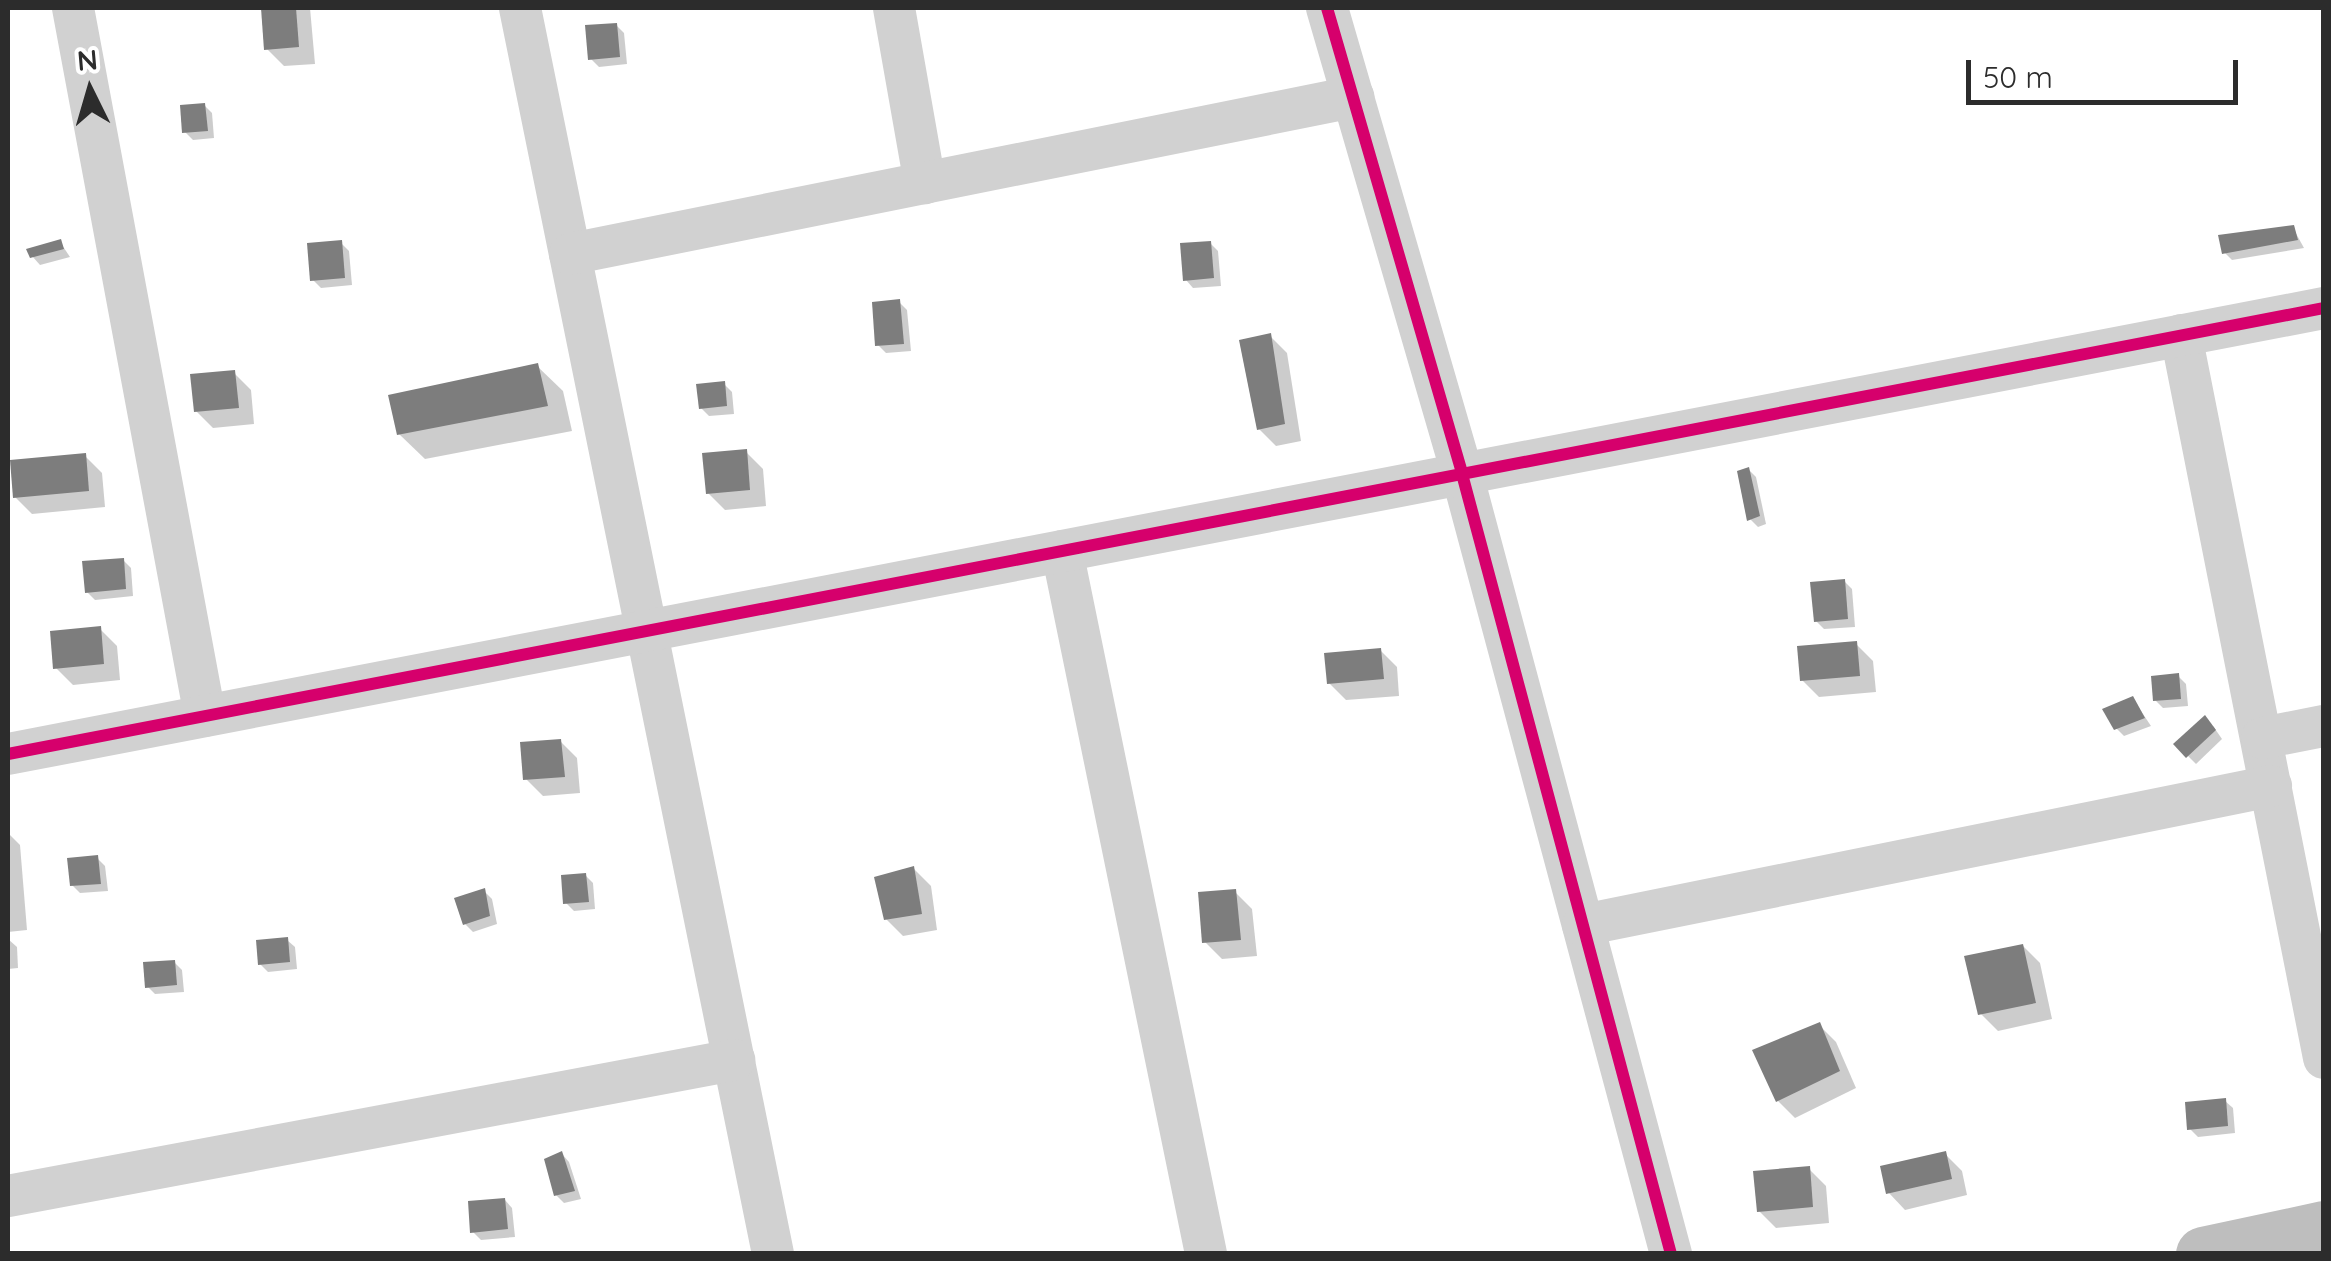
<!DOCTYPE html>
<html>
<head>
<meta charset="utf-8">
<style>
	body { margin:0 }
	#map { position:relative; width:2331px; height:1261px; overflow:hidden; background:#fff; font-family:Quicksand,sans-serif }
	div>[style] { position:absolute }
	.shadow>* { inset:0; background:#0003 }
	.building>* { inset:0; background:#7d7d7d }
	.street>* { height:42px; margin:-21px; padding:0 21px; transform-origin:21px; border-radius:21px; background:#d1d1d1 }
	.highway>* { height:55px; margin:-27.5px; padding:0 27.5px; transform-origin:27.5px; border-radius:27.5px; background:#bebebe }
	.cycleway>* { height:12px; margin:-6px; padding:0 6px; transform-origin:6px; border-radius:6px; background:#d6006c }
	span { translate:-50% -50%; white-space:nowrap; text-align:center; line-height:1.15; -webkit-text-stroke:10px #fff; paint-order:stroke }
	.frame { position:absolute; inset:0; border:10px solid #2c2c2c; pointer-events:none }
	.north { position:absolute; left:40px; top:40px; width:100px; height:100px; -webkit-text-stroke:8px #fff; paint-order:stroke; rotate:355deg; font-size:28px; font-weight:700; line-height:40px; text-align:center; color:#2c2c2c }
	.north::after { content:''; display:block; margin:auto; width:35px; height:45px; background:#2c2c2c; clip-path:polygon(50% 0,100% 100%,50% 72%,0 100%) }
	.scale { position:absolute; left:1966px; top:60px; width:272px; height:45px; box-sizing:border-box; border:5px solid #2c2c2c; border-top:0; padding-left:12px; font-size:30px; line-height:35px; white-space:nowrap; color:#2c2c2c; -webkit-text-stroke:8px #fff; paint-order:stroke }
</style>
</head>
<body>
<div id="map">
	<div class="shadow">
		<i style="clip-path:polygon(263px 8px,310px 8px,315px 64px,284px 66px,267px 49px)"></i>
		<i style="clip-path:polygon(616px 25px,624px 33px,627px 64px,599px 67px,591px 59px)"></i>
		<i style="clip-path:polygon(204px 105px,212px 113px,214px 138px,193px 140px,185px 132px)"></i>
		<i style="clip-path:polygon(2293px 228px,2304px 248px,2232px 260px,2224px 252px)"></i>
		<i style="clip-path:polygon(60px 242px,70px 257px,40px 265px,32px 256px)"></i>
		<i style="clip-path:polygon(341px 243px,349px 251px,352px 285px,321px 288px,313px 280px)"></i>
		<i style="clip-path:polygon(1210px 243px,1218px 251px,1221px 286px,1193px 288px,1186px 280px)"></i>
		<i style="clip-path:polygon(899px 302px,907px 310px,911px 351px,886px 353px,878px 345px)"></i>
		<i style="clip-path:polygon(1270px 336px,1287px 353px,1301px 441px,1276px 446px,1259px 429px)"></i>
		<i style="clip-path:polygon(537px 366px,563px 391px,572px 431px,425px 459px,399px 434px)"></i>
		<i style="clip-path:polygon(234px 373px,251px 390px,254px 424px,213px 428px,196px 411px)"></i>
		<i style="clip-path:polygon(724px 384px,732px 392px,734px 414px,709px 416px,701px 408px)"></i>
		<i style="clip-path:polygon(746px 452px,763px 469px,766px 506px,725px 510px,708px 493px)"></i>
		<i style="clip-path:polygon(85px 456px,102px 473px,105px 507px,32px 514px,15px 497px)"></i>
		<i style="clip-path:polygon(1748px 469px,1756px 477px,1766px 524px,1758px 527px,1750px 519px)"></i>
		<i style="clip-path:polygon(123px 560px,131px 568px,133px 596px,95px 600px,87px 592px)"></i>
		<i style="clip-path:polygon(1844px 581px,1852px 589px,1855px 627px,1824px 629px,1816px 621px)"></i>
		<i style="clip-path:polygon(100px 629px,117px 646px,120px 680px,73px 685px,56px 668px)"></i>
		<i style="clip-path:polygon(1856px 644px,1873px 661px,1876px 692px,1819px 697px,1802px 680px)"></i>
		<i style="clip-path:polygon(1380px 650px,1397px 667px,1399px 696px,1346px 700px,1329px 683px)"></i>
		<i style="clip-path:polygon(2178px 676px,2186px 684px,2188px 706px,2163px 708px,2155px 700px)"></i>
		<i style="clip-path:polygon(2133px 699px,2151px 726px,2124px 736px,2116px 728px)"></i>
		<i style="clip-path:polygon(2213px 726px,2222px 739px,2196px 764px,2176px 744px)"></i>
		<i style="clip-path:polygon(560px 741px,577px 758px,580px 793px,543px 796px,526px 779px)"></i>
		<i style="clip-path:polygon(8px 833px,20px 845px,27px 930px,8px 932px)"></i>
		<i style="clip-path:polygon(97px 858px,105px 866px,108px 891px,80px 893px,72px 885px)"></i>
		<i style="clip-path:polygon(914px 869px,931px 886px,937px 930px,903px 936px,886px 919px)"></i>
		<i style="clip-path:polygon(585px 875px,593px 883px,595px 909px,574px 911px,566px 903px)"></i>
		<i style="clip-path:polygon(484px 891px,492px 899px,497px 924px,473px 932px,465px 924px)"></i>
		<i style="clip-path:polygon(1235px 892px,1252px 909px,1257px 956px,1222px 959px,1205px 942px)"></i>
		<i style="clip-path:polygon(8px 939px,17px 947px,18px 968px,8px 969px)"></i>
		<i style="clip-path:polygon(287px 940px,295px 947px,297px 969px,268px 972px,260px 964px)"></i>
		<i style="clip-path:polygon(2023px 946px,2040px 963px,2052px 1019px,1998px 1031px,1981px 1014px)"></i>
		<i style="clip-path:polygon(174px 962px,182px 970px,184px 992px,155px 994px,147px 986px)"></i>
		<i style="clip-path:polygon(1819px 1025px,1836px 1042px,1856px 1088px,1795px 1118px,1778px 1101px)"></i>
		<i style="clip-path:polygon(2225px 1101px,2233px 1108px,2235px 1133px,2198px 1137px,2190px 1129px)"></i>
		<i style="clip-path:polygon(562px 1154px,569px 1162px,581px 1199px,564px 1203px,556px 1195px)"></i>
		<i style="clip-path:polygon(1945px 1154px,1962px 1171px,1967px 1195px,1905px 1210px,1889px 1193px)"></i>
		<i style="clip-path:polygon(1809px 1169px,1826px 1186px,1829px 1223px,1776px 1228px,1759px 1211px)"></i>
		<i style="clip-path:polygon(505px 1200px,512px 1208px,515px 1237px,481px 1240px,473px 1232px)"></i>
	</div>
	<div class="building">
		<i style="clip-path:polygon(261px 8px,296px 8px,299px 47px,264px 50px)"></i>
		<i style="clip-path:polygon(617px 23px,620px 57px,588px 60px,585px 25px)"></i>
		<i style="clip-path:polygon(205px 103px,208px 131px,182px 133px,180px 105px)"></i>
		<i style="clip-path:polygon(2294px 225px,2298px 240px,2222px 254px,2218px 235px)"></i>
		<i style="clip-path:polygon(61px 239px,64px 249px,30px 258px,26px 249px)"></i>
		<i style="clip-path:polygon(342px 240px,345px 278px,310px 281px,307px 243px)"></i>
		<i style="clip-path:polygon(1211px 241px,1214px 278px,1183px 281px,1180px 243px)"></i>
		<i style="clip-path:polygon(900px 299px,904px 344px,875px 346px,872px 302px)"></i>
		<i style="clip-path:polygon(1271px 333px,1285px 424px,1257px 430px,1239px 340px)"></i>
		<i style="clip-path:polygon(538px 363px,548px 406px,397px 435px,388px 395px)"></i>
		<i style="clip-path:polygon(235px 370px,239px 408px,194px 412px,190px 374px)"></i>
		<i style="clip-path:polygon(725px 381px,727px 406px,699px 409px,696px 384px)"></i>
		<i style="clip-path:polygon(747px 449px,750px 490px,706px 494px,702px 453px)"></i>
		<i style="clip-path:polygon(86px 453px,89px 491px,13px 498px,10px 460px)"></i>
		<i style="clip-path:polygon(1749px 467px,1760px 516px,1747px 521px,1737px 471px)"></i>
		<i style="clip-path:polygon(124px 558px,126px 589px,85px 593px,82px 561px)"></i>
		<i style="clip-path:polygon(1845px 579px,1848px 619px,1814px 622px,1810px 582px)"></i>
		<i style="clip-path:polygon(101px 626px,104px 664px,53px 669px,50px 631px)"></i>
		<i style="clip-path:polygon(1857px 641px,1860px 676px,1800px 681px,1797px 646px)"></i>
		<i style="clip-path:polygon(1381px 648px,1384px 679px,1327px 684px,1324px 653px)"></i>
		<i style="clip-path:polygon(2179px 673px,2181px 699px,2153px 701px,2151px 676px)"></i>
		<i style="clip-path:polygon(2133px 696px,2145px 718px,2114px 730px,2102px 709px)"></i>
		<i style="clip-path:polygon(2205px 715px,2216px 730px,2186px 758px,2173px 744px)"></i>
		<i style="clip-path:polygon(561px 739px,565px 777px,523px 780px,520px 742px)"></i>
		<i style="clip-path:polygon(98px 855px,101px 884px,70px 886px,67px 858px)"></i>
		<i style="clip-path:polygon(914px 866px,922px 914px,884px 920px,874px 877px)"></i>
		<i style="clip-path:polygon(586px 873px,589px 902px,563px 904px,561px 875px)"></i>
		<i style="clip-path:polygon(485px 888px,490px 916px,463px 925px,454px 898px)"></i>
		<i style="clip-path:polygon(1236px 889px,1241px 940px,1202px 943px,1198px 892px)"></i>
		<i style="clip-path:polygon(288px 937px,290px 962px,258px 965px,256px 940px)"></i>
		<i style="clip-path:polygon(2023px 944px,2036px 1003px,1978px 1015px,1964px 956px)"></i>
		<i style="clip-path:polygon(175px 960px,177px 985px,145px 988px,143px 962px)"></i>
		<i style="clip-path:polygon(1820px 1022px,1840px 1071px,1776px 1102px,1752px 1050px)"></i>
		<i style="clip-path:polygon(2226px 1098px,2228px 1126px,2187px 1130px,2185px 1102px)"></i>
		<i style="clip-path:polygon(562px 1151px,575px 1191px,554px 1196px,544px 1159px)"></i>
		<i style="clip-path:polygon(1946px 1151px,1952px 1179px,1886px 1194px,1880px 1166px)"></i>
		<i style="clip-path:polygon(1810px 1166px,1813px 1207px,1757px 1212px,1753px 1171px)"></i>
		<i style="clip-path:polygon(505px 1198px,508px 1229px,470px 1233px,468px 1201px)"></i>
	</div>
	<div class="street">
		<i style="left:73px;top:8px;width:720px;rotate:79.44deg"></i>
		<i style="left:520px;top:8px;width:1271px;rotate:78.52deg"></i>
		<i style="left:894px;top:8px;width:178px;rotate:80deg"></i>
		<i style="left:1327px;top:8px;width:485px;rotate:73.8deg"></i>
		<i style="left:1462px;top:474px;width:808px;rotate:75deg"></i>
		<i style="left:570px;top:254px;width:799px;rotate:-11.34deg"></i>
		<i style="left:2181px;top:335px;width:737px;rotate:78.81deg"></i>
		<i style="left:1062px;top:551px;width:718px;rotate:78.42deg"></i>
		<i style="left:2262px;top:738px;width:63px;rotate:-11deg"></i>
		<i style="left:8px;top:754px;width:2359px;rotate:-10.9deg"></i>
		<i style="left:1583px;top:925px;width:702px;rotate:-11.42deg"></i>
		<i style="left:8px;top:1196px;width:739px;rotate:-10.61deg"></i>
	</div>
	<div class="highway">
		<i style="left:2203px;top:1254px;width:124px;rotate:-12.1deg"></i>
	</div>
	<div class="cycleway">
		<i style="left:1327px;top:8px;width:485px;rotate:73.8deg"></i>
		<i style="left:1462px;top:474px;width:808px;rotate:75deg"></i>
		<i style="left:8px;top:754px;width:2359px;rotate:-10.9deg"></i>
	</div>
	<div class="frame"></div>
	<div class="north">N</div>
	<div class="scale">50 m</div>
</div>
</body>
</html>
